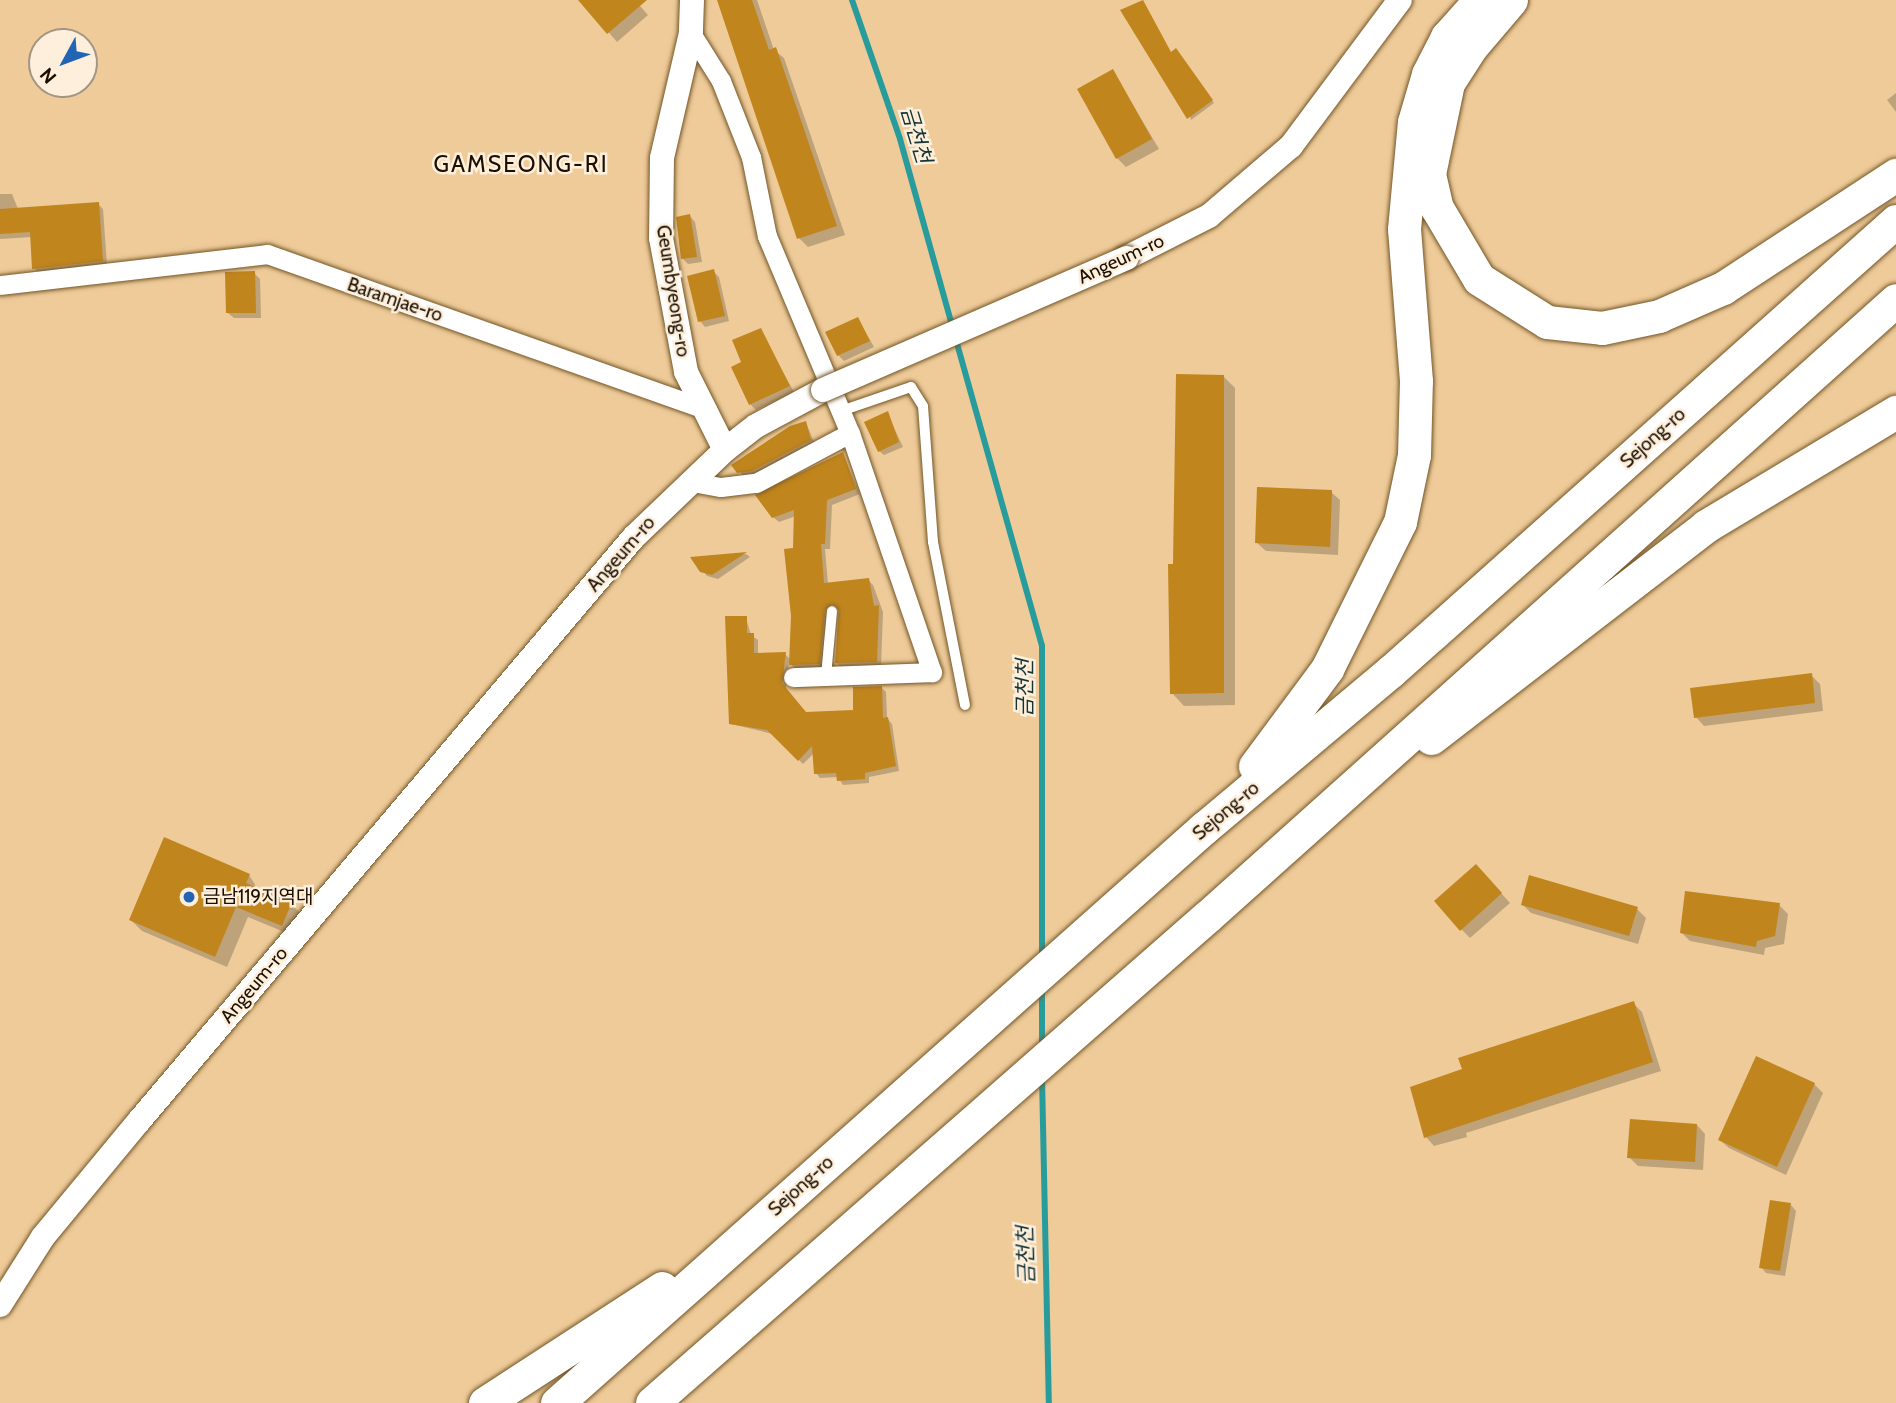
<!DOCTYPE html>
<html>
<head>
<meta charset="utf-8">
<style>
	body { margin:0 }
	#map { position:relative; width:1896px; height:1403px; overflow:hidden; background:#eecb99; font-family:Cabin,"Noto Sans KR",sans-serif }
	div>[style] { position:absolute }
	.shadow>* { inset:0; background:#0003 }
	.stream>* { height:6px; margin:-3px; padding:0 3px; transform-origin:3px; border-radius:3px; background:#289c9d }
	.building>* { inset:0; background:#c0851d }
	.roads { filter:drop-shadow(0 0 2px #745526) drop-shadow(0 0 2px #745526) }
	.service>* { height:10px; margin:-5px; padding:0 5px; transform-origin:5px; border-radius:5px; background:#fff }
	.minor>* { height:19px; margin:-9.5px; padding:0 9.5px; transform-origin:9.5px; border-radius:9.5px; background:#fff }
	.tertiary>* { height:24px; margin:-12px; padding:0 12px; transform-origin:12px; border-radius:12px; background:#fff }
	.trunk>* { height:33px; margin:-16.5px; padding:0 16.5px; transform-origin:16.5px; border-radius:16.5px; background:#fff }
	.bridges { filter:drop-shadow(0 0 2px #745526) drop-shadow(0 0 2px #745526) }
	.tertiary-bridge>* { height:24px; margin:-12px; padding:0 12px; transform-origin:12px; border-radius:12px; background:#fff }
	.dots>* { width:19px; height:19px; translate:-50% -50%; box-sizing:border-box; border:4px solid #feefdc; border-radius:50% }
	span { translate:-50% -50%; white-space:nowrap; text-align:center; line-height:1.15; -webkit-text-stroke:5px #feefdc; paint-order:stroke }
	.street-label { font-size:19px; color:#1b0f00 }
	.poi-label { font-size:19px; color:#1b0f00 }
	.left { translate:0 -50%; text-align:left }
	.water-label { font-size:21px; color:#123434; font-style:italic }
	.quarter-label { font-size:23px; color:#1b0f00; letter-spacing:2px }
	.north { position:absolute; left:28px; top:28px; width:70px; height:70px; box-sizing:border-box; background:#feefdc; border:2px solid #a39584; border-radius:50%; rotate:229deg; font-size:19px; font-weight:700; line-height:28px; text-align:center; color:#1b0f00 }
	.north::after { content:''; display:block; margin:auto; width:24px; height:32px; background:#2164b5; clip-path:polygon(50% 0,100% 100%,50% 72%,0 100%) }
</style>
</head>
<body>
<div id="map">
	<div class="shadow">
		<i style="clip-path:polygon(581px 0,635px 0,648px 15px,617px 42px)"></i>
		<i style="clip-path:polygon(718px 0,757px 0,774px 50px,784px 58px,845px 235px,808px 247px,799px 238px)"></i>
		<i style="clip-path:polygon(1178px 52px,1214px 103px,1191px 120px,1172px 53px)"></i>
		<i style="clip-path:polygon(1113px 71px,1159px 149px,1126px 167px,1117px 158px)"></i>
		<i style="clip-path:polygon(1896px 93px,1896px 112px,1887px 100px)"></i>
		<i style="clip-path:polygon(0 194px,12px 194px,18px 209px,98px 204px,103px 209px,107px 265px,39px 273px,34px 268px,32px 237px,0 239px)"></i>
		<i style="clip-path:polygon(690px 216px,695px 222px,702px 262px,688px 264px,683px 259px)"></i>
		<i style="clip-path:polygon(713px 271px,719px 277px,729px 321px,705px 327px,700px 321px)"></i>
		<i style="clip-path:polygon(254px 273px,260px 279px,261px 318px,234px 318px,228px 313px)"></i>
		<i style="clip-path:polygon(858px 319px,874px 347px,844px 361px,838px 355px)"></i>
		<i style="clip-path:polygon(760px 330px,794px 392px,756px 410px,750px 404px,743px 363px)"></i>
		<i style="clip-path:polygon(1223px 376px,1235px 388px,1235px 705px,1184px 706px,1172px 693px,1175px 566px)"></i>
		<i style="clip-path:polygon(887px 413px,903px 447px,884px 455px,879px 451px)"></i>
		<i style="clip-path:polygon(806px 423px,815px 444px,757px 475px,744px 476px,736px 468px,746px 455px)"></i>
		<i style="clip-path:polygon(843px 454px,860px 494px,832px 505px,830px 549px,825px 549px,828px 584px,868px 580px,873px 585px,883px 612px,881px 666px,842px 668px,836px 663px,838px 607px,829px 616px,824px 668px,796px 669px,789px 662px,786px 689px,806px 714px,854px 712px,882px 688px,886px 692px,887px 718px,892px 724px,899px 771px,869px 777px,869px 783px,843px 785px,838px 777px,820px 778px,816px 773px,814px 753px,803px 764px,773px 734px,731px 724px,746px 618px,751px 635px,758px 640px,758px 655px,785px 654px,791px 660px,796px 516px,779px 522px,773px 517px)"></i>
		<i style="clip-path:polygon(1331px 492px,1340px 500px,1338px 555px,1266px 551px,1257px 543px)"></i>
		<i style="clip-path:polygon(746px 554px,750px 557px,718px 579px,707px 576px,693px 558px)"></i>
		<i style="clip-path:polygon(1811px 675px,1820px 684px,1823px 711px,1704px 726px,1696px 717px)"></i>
		<i style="clip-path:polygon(249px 875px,259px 891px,291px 904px,302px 915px,294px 936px,248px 917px,227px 967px,142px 931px,131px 920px)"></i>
		<i style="clip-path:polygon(1485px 875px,1510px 903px,1470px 938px,1461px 929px)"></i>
		<i style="clip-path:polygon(1522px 904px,1637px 909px,1646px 918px,1638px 944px,1531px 913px)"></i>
		<i style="clip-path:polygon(1779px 905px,1788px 914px,1784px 944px,1765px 948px,1764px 955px,1690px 941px,1681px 932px)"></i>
		<i style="clip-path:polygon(1633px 1003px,1642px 1012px,1661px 1071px,1466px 1133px,1467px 1137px,1434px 1146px,1426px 1137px,1464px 1070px)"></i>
		<i style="clip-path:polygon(1814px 1084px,1823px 1093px,1786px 1175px,1729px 1148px,1720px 1140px)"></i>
		<i style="clip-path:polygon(1697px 1125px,1705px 1134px,1703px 1170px,1638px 1166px,1629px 1157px)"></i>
		<i style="clip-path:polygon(1791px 1205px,1796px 1211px,1785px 1276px,1766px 1273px,1761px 1267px)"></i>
	</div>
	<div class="stream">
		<i style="left:852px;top:0;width:147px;rotate:70.9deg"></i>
		<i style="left:900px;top:139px;width:197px;rotate:74.4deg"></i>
		<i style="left:956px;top:340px;width:318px;rotate:74.3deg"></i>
		<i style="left:1042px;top:646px;width:311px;rotate:90deg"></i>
		<i style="left:1042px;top:1045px;width:59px;rotate:-90deg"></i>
		<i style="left:1042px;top:1077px;width:326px;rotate:88.8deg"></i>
	</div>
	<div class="building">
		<i style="clip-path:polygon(578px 0,647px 0,607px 34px)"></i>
		<i style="clip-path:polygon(717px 0,752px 0,769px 50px,776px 47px,837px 226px,797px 239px)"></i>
		<i style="clip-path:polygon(1143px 0,1171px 52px,1176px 48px,1213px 100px,1187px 119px,1120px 10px)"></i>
		<i style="clip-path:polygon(1113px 69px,1152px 139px,1116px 159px,1077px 89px)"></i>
		<i style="clip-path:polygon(99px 202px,103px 261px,32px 269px,30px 232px,0 234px,0 209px)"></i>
		<i style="clip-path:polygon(690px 214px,697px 257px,681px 259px,676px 217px)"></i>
		<i style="clip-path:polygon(714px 269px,725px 316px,698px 322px,687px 276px)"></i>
		<i style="clip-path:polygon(255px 271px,256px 313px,226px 313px,225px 272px)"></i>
		<i style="clip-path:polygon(858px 317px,870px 341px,837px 356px,825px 332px)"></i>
		<i style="clip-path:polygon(761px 328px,790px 386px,749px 405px,731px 367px,741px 362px,732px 340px)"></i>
		<i style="clip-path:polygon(1176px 374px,1224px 375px,1224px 693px,1170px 694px,1168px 564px,1173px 564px)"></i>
		<i style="clip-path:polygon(888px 411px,899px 442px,878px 452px,864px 422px)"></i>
		<i style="clip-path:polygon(806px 421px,811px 440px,752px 471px,737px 473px,731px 465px,790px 426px)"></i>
		<i style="clip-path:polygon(843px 452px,856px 489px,827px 500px,825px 544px,821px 544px,824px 583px,869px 578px,874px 606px,879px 605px,877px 662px,835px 663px,839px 611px,832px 604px,825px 610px,820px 664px,789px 665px,791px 616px,784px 549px,793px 548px,794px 510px,772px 518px,755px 495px)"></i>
		<i style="clip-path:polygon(1257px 487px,1332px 490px,1330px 547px,1255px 543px)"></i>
		<i style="clip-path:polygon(747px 552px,712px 575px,700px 572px,690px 557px)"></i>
		<i style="clip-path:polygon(725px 616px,747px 616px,747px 633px,754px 633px,754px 653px,786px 652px,782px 683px,806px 712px,853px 710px,853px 687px,882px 686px,883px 718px,888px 717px,896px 766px,865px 773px,865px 779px,837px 781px,836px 773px,814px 774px,812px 746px,798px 761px,767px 730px,729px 724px)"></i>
		<i style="clip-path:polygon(1812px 673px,1815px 703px,1694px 718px,1690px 688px)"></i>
		<i style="clip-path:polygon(164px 837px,250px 874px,246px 883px,292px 902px,282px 926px,236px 907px,215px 957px,129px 920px)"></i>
		<i style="clip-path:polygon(1476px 864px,1502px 893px,1460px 931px,1434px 901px)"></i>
		<i style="clip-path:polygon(1529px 875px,1638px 907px,1629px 936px,1521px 905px)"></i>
		<i style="clip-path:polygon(1685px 891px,1780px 903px,1775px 936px,1757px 941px,1756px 947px,1680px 933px)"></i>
		<i style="clip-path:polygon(1634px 1001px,1653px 1062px,1424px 1138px,1410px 1087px,1462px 1069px,1458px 1058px)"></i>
		<i style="clip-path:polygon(1756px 1056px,1815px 1083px,1777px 1167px,1718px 1140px)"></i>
		<i style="clip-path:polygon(1630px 1119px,1697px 1124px,1695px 1162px,1627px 1158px)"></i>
		<i style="clip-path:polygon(1770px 1200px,1791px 1203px,1780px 1271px,1759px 1268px)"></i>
	</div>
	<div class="roads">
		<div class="service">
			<i style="left:841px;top:411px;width:74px;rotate:-18.9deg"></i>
			<i style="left:911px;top:387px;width:22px;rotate:58deg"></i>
			<i style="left:923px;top:406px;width:136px;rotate:85.8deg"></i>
			<i style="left:933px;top:542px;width:166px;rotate:78.9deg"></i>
			<i style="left:826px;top:676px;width:65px;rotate:-84.7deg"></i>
		</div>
		<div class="minor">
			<i style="left:691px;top:33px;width:57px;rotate:58deg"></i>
			<i style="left:721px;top:81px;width:82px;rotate:68.5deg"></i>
			<i style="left:751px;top:157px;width:81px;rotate:78.6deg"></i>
			<i style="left:767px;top:236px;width:214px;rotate:67.2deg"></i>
			<i style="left:0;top:285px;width:269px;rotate:-6.6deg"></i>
			<i style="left:267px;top:254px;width:467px;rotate:19.5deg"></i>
			<i style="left:692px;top:482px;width:29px;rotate:10deg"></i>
			<i style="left:721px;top:487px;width:35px;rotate:-7deg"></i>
			<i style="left:756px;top:483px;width:106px;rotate:-28deg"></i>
			<i style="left:850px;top:433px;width:253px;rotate:71.1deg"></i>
			<i style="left:932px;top:672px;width:139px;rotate:177.9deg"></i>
		</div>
		<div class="tertiary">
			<i style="left:692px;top:0;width:33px;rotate:92deg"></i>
			<i style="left:691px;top:33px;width:128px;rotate:103.1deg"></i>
			<i style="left:662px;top:158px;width:80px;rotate:90.7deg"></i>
			<i style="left:661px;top:238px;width:136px;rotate:79.4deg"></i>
			<i style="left:686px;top:372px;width:87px;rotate:63.4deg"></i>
			<i style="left:1126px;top:258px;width:93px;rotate:-26.8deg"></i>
			<i style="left:1209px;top:216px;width:108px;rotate:-40.5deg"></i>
			<i style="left:1291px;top:146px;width:182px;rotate:-53.3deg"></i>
			<i style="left:0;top:1305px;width:80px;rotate:-57.7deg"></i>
			<i style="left:43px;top:1237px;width:151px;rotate:-50.4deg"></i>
			<i style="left:139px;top:1121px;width:766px;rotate:-49.72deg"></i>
			<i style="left:634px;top:537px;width:126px;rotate:-43.7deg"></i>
			<i style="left:725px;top:450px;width:39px;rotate:-38deg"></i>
			<i style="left:756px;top:426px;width:76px;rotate:-28.2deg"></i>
		</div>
		<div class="trunk">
			<i style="left:1511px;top:0;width:62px;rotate:130.4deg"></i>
			<i style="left:1471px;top:47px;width:43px;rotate:122.6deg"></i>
			<i style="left:1448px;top:83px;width:93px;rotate:101.8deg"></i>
			<i style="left:1429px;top:174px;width:35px;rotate:77deg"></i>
			<i style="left:1437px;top:208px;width:82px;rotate:59.4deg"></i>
			<i style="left:1479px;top:279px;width:80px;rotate:32.3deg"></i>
			<i style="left:1547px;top:322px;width:55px;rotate:6.2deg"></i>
			<i style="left:1602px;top:328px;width:58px;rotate:-11.9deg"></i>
			<i style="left:1659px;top:316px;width:70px;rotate:-23.6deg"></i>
			<i style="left:1723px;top:288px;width:207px;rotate:-33.2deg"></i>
			<i style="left:1431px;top:738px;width:347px;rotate:-37.6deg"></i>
			<i style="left:1706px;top:526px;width:222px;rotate:-31deg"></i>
			<i style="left:1255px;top:766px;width:121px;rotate:-53.4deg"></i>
			<i style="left:1327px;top:669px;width:164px;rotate:-63.6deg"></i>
			<i style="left:1400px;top:522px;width:68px;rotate:-78.2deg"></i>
			<i style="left:1414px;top:455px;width:74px;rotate:-88.5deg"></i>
			<i style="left:1416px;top:381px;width:152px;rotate:-94.5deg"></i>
			<i style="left:1404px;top:229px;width:107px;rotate:-84.7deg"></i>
			<i style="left:1414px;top:122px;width:50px;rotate:-73.7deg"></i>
			<i style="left:1428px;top:74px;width:42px;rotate:-62.8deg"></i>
			<i style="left:1447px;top:37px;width:50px;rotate:-48.3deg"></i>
			<i style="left:485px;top:1403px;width:211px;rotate:-33deg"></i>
			<i style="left:557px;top:1403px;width:866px;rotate:-41.63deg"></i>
			<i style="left:1204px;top:828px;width:243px;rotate:-40deg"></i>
			<i style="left:1390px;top:672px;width:678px;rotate:-41.71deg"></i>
			<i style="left:652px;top:1403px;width:739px;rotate:-41.22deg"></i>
			<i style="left:1208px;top:916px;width:923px;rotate:-41.84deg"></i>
		</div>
	</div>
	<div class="bridges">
		<div class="tertiary-bridge">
			<i style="left:823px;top:390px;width:331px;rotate:-23.5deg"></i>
		</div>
	</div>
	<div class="dots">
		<i style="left:189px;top:897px;background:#2164b5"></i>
	</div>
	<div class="street-label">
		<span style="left:1121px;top:259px;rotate:-25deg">Angeum-ro</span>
		<span style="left:673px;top:291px;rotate:81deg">Geumbyeong-ro</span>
		<span style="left:395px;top:300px;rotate:19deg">Baramjae-ro</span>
		<span style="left:1653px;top:438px;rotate:-42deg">Sejong-ro</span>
		<span style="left:621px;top:554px;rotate:-49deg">Angeum-ro</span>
		<span style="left:1226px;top:811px;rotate:-40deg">Sejong-ro</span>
		<span style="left:254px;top:985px;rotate:-50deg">Angeum-ro</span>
		<span style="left:801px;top:1186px;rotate:-42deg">Sejong-ro</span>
	</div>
	<div class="poi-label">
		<span class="left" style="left:203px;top:897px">금남119지역대</span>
	</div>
	<div class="water-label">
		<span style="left:916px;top:135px;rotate:73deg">금천천</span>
		<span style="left:1025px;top:688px;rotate:-90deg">금천천</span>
		<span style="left:1026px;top:1255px;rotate:-92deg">금천천</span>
	</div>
	<div class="quarter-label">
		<span style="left:521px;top:164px">GAMSEONG-RI</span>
	</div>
	<div class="north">N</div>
</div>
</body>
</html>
